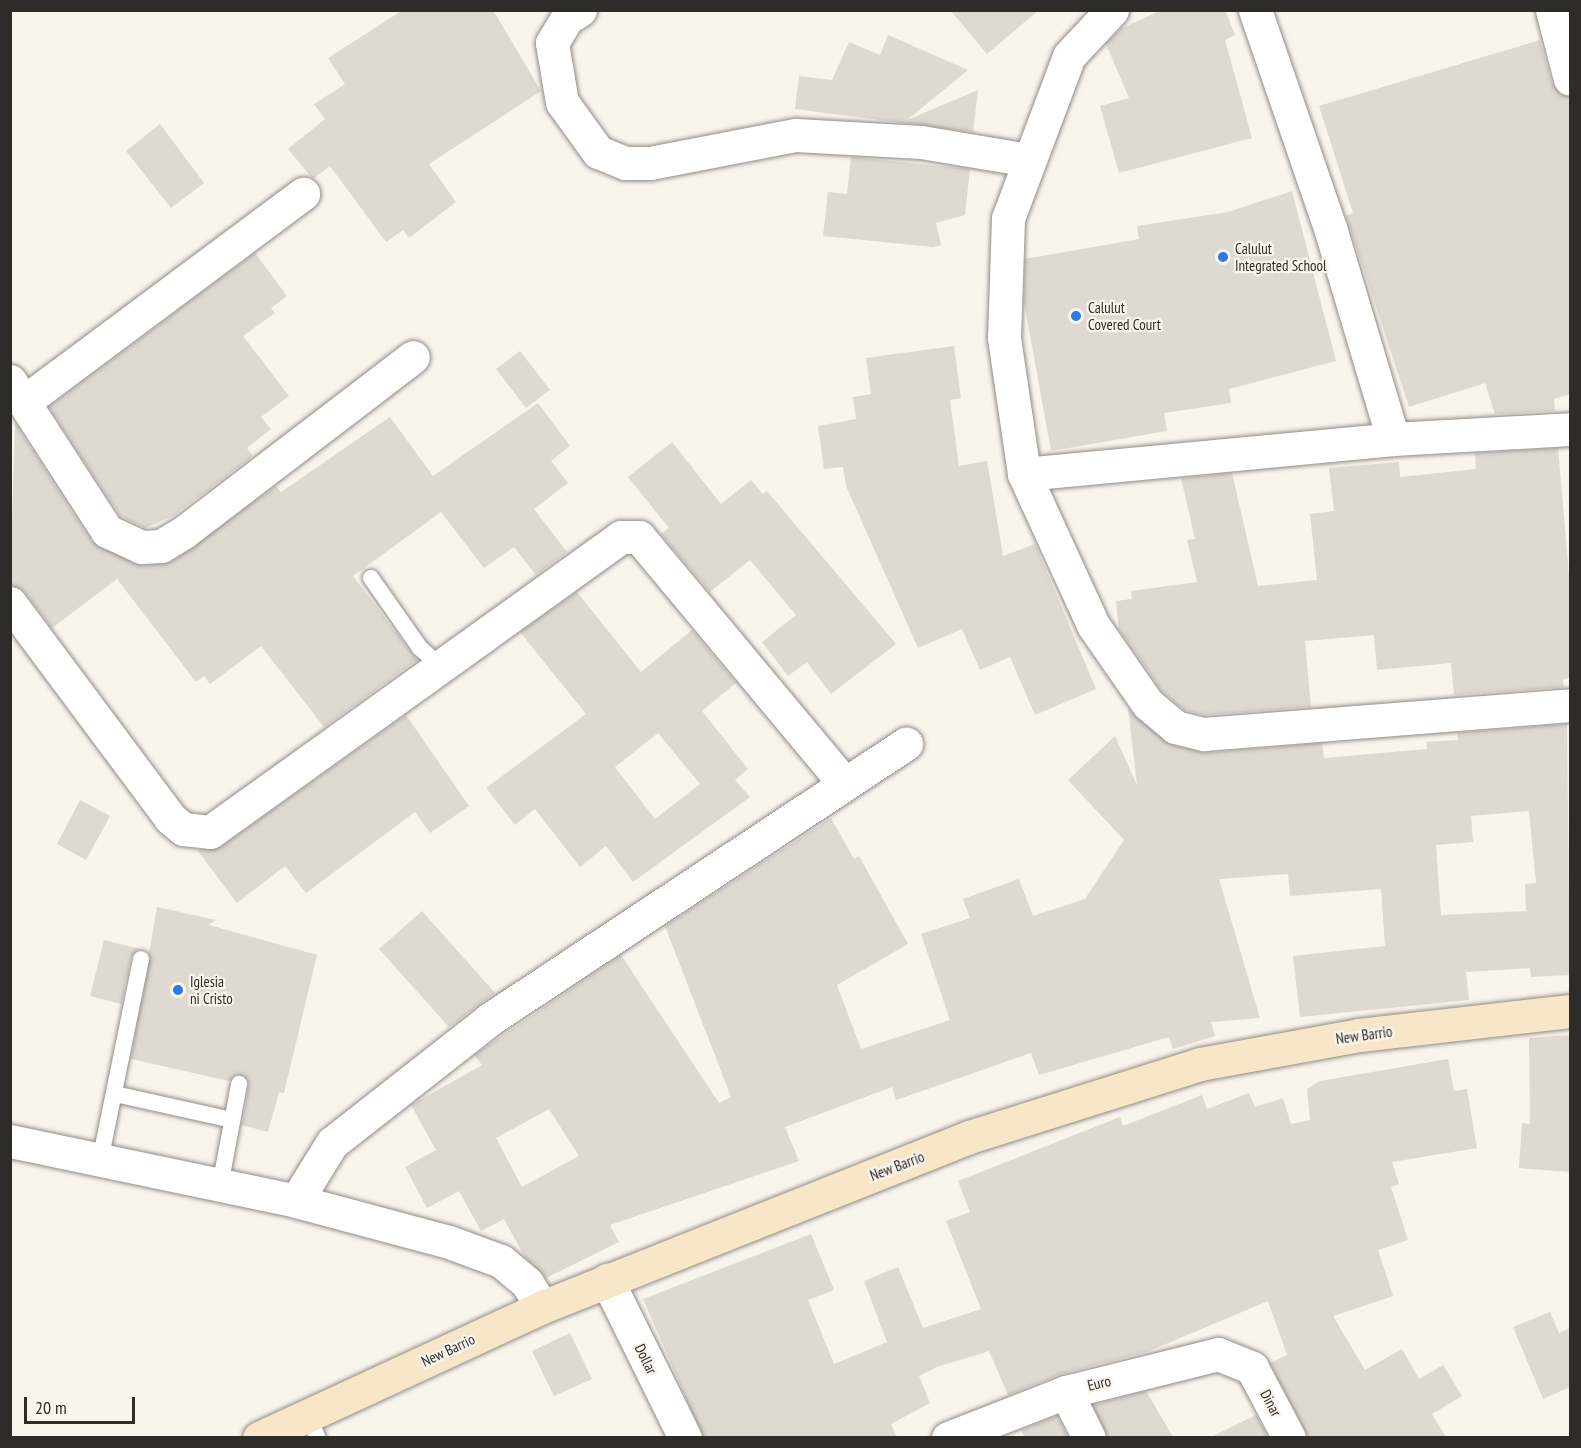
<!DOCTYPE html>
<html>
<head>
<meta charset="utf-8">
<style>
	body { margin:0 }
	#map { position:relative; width:1581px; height:1448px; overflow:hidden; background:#f9f4ec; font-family:"PT Sans Narrow",sans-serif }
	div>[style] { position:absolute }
	.building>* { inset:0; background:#ded9d1 }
	.roads { filter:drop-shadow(0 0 2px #908c85) drop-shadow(0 0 2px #908c85) }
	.service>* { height:16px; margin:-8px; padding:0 8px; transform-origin:8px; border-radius:8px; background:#fff }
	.minor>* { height:33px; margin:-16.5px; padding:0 16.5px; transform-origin:16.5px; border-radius:16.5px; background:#fff }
	.secondary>* { height:33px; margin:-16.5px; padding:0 16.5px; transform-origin:16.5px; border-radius:16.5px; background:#f7e7c8 }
	.dots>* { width:16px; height:16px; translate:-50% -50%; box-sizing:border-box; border:3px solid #f9f4ec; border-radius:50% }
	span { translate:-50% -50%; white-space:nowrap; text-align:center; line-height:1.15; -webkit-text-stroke:4.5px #f9f4ec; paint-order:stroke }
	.poi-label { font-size:15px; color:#2e2c29 }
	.left { translate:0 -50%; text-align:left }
	.street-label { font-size:15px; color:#2e2c29 }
	.frame { position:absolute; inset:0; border:12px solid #2e2c29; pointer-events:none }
	.scale { position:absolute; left:24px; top:1397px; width:111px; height:27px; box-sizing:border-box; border:3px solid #2e2c29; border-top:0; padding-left:8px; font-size:18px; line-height:21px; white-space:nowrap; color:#2e2c29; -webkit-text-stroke:4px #f9f4ec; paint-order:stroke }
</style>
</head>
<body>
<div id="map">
	<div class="building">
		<i style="clip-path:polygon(403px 10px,493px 10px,541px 91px,429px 164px,456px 202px,409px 238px,403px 230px,386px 242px,330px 166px,313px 179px,288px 149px,325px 119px,314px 104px,345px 84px,328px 58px)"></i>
		<i style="clip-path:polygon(950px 10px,1039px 10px,987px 54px)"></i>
		<i style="clip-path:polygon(1162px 10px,1225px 10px,1235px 35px,1225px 40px,1252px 138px,1119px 173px,1100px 106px,1129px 98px,1106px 44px,1120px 29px)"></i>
		<i style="clip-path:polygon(888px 35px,968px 70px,907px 120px,978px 90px,973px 132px,795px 109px,799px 76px,832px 80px,849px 42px,880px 55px)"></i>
		<i style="clip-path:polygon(1540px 40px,1552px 84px,1570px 97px,1570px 394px,1554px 399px,1555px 411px,1495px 414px,1485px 383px,1409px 407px,1346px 216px,1353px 213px,1319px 106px)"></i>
		<i style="clip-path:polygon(160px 124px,204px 183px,171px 208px,126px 151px)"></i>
		<i style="clip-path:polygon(851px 157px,970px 169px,965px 215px,936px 223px,941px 245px,933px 247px,823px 236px,828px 192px,847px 194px)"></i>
		<i style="clip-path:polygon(1292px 191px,1336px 361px,1229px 389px,1231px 403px,1164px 413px,1167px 431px,1051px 451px,1024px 302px,1025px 259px,1139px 239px,1137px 226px,1228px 212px)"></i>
		<i style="clip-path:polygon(255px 253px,287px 296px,271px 308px,275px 313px,243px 336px,289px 396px,261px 417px,271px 429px,247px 448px,253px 456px,173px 516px,145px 528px,120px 516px,49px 407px)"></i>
		<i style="clip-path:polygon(954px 346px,961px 398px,950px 400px,959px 466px,987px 461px,1003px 556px,1035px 544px,1096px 689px,1035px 715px,1010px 657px,980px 670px,962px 629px,918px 648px,846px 486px,843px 467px,824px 469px,818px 426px,856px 419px,853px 397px,871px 394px,866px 358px)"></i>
		<i style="clip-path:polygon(520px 351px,550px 390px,526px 408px,496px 369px)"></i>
		<i style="clip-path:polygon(538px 403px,570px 446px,551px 461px,568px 483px,534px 509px,567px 552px,536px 575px,514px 547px,484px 568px,441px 512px,353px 576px,417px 660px,324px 727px,261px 646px,210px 684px,204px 676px,196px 682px,117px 579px,52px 628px,25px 592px,10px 585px,15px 423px,92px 542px,142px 566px,171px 562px,276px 486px,281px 492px,390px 417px,433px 476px)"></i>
		<i style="clip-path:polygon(672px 442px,721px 504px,751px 480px,763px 494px,767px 491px,896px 644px,831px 694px,807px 662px,788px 676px,762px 642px,796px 615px,750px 560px,710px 592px,661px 534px,669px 528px,628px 477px)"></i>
		<i style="clip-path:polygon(1558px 448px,1570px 586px,1570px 678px,1563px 679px,1564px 687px,1454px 695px,1451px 663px,1377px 670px,1374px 635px,1305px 641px,1311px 707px,1205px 715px,1184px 710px,1162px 691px,1119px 629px,1116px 601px,1132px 599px,1131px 591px,1197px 582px,1187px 540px,1195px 539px,1181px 478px,1232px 473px,1258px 586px,1317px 580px,1310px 514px,1334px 511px,1329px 468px,1399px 462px,1400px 477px,1476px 469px,1475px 453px)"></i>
		<i style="clip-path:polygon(evenodd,577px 592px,641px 672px,692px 630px,736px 683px,702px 711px,748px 769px,735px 780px,750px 797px,633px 882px,606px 846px,580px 867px,535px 809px,515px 825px,486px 788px,586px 714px,520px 632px,577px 592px,658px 733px,700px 784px,655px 819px,615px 767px,658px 733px)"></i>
		<i style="clip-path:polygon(evenodd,1128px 708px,1171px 745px,1205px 753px,1322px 743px,1324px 758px,1427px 749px,1426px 742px,1458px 740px,1458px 733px,1567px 724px,1570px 975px,1531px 977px,1530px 968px,1466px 972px,1469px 1000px,1300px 1017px,1293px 956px,1385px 946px,1381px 889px,1290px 896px,1288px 874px,1219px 879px,1260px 1018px,1211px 1022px,1215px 1036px,1173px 1049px,1169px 1037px,1039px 1075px,1031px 1053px,896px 1100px,892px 1087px,785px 1127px,799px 1161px,610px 1225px,619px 1242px,546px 1278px,524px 1256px,504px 1219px,481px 1231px,459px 1191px,427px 1208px,405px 1167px,436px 1150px,411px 1105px,482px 1065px,474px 1055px,621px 955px,719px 1103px,731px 1097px,665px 926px,831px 818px,854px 859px,859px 856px,908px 944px,837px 985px,861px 1049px,950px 1020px,921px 934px,970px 918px,963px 899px,1019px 879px,1033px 916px,1085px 899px,1124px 840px,1068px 780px,1115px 736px,1137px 785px,1128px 708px,1529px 811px,1536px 883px,1525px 884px,1526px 911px,1441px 915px,1436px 845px,1473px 842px,1471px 816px,1529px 811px,1128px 708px,549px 1109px,579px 1156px,522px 1187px,496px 1138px,549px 1109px)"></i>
		<i style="clip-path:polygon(406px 715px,469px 806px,430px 833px,415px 812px,306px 893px,285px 866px,237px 903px,197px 850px,221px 847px)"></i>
		<i style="clip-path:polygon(80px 800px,110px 816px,86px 860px,57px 844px)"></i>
		<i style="clip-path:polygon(157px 907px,216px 920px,209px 925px,317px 955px,284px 1093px,279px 1092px,268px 1132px,242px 1125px,249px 1085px,245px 1076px,236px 1074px,229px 1081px,131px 1059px)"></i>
		<i style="clip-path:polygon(422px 911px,495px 993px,449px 1027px,379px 949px)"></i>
		<i style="clip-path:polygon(104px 940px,140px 949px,131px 957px,121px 1004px,90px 996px)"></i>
		<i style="clip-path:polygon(1570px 1035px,1570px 1172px,1519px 1168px,1522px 1123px,1530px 1124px,1529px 1038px)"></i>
		<i style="clip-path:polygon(1448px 1059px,1454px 1091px,1467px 1089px,1477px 1148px,1392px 1162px,1399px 1184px,1391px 1187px,1408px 1240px,1378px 1250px,1393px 1296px,1333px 1316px,1365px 1370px,1402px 1349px,1419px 1379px,1443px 1365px,1462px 1396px,1432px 1414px,1446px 1437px,1308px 1437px,1270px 1363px,1287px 1355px,1268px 1301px,1147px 1352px,1061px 1374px,1008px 1395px,989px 1351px,937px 1367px,919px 1376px,930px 1403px,891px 1424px,897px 1437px,703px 1437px,643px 1299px,811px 1234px,834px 1290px,808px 1300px,834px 1364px,887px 1342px,864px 1281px,898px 1267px,923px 1328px,981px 1309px,946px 1221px,970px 1212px,958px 1181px,1120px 1117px,1123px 1126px,1202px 1095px,1207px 1109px,1249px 1093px,1255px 1107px,1283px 1098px,1291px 1124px,1310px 1120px,1307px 1089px,1320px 1081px)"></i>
		<i style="clip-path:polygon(1550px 1312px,1559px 1333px,1570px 1328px,1570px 1387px,1543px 1399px,1513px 1327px)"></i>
		<i style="clip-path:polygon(570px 1333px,592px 1379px,554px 1396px,532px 1351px)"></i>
		<i style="clip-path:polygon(1146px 1391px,1173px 1437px,1107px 1437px,1093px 1405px)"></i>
		<i style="clip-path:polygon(1256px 1415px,1268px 1437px,1211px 1437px)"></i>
		<i style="clip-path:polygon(1057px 1416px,1068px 1437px,1024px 1437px,1021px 1430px)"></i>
	</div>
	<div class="roads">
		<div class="service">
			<i style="left:371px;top:578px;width:85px;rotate:55deg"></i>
			<i style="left:420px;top:648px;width:31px;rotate:42deg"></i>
			<i style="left:115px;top:1094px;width:120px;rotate:12.5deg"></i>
			<i style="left:100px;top:1161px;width:206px;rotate:-78.5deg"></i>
			<i style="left:220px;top:1186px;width:104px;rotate:-79.4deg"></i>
			<i style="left:308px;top:1415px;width:25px;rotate:67deg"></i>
		</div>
		<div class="minor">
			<i style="left:580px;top:10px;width:15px;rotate:148deg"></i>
			<i style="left:567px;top:18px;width:29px;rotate:121deg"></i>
			<i style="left:552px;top:43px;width:60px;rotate:80.4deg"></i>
			<i style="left:562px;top:102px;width:62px;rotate:54.2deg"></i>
			<i style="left:598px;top:152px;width:29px;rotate:22deg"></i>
			<i style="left:625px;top:163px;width:25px"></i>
			<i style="left:650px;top:163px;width:149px;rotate:-10.9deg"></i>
			<i style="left:796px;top:135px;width:125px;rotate:3.2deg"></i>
			<i style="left:921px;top:142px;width:109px;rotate:9.5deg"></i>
			<i style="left:1112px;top:10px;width:63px;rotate:133.1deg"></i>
			<i style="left:1069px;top:56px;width:173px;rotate:110.6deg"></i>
			<i style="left:1008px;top:218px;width:120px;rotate:91.9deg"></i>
			<i style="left:1004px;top:338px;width:137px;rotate:81.6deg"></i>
			<i style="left:1024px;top:474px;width:166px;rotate:65.4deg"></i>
			<i style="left:1093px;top:625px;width:96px;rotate:55.2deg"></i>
			<i style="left:1148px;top:704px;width:35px;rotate:40deg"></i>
			<i style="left:1175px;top:727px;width:30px;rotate:14deg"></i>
			<i style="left:1204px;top:734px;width:367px;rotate:-4.5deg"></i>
			<i style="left:1255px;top:10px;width:234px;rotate:71deg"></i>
			<i style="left:1331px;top:231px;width:217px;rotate:73.4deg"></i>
			<i style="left:1552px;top:10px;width:71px;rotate:75.4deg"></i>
			<i style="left:10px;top:381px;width:179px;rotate:57.1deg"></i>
			<i style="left:107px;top:531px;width:38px;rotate:25deg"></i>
			<i style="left:141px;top:547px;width:20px;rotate:-3deg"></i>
			<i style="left:161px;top:546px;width:27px;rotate:-31deg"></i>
			<i style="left:184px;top:532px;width:288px;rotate:-37.4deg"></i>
			<i style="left:25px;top:401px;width:347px;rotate:-36.7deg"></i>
			<i style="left:1024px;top:474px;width:371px;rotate:-5.4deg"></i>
			<i style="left:1393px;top:439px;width:177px;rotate:-3.2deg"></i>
			<i style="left:10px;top:603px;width:268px;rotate:53.3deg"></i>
			<i style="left:170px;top:818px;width:17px;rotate:40deg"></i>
			<i style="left:183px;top:829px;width:27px;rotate:6deg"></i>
			<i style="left:210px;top:832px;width:506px;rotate:-35.67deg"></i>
			<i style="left:621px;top:537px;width:18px"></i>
			<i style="left:639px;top:537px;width:319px;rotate:50.2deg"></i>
			<i style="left:10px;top:1141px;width:292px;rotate:11.8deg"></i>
			<i style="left:296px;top:1201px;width:158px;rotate:15deg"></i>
			<i style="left:449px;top:1242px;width:55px;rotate:20.1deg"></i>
			<i style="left:501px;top:1261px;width:34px;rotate:40deg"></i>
			<i style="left:527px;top:1283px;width:28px;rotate:58deg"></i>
			<i style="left:296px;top:1201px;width:68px;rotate:-58.2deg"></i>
			<i style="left:332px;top:1143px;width:201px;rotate:-38.1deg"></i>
			<i style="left:490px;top:1019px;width:499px;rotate:-33.5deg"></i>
			<i style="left:607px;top:1280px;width:176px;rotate:63.7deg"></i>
			<i style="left:1066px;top:1392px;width:51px;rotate:63.4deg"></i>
			<i style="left:948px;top:1438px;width:127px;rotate:-21.3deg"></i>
			<i style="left:1066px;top:1392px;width:157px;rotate:-14deg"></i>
			<i style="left:1218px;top:1354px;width:37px;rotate:22deg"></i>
			<i style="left:1252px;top:1368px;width:79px;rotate:62.1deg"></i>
		</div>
		<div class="secondary">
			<i style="left:259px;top:1438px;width:312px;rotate:-24.8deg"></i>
			<i style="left:542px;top:1307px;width:460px;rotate:-21.7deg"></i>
			<i style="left:969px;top:1137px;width:242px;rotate:-17.5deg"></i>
			<i style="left:1200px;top:1064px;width:162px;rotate:-10.3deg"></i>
			<i style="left:1359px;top:1035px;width:212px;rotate:-6.5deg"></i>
		</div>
	</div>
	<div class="dots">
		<i style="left:1223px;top:257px;background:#2f78e5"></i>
		<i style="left:1076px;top:316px;background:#2f78e5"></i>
		<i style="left:178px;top:990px;background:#2f78e5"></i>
	</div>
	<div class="poi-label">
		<span class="left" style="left:1235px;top:257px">Calulut<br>Integrated School</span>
		<span class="left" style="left:1088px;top:316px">Calulut<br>Covered Court</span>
		<span class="left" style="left:190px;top:990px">Iglesia<br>ni Cristo</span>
	</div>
	<div class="street-label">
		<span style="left:1364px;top:1035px;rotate:-8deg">New Barrio</span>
		<span style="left:897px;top:1166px;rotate:-21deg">New Barrio</span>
		<span style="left:448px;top:1350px;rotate:-25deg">New Barrio</span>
		<span style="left:646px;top:1359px;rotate:64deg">Dollar</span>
		<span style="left:1099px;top:1383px;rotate:-14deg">Euro</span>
		<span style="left:1271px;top:1403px;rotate:62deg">Dinar</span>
	</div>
	<div class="frame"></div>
	<div class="scale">20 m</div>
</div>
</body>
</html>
